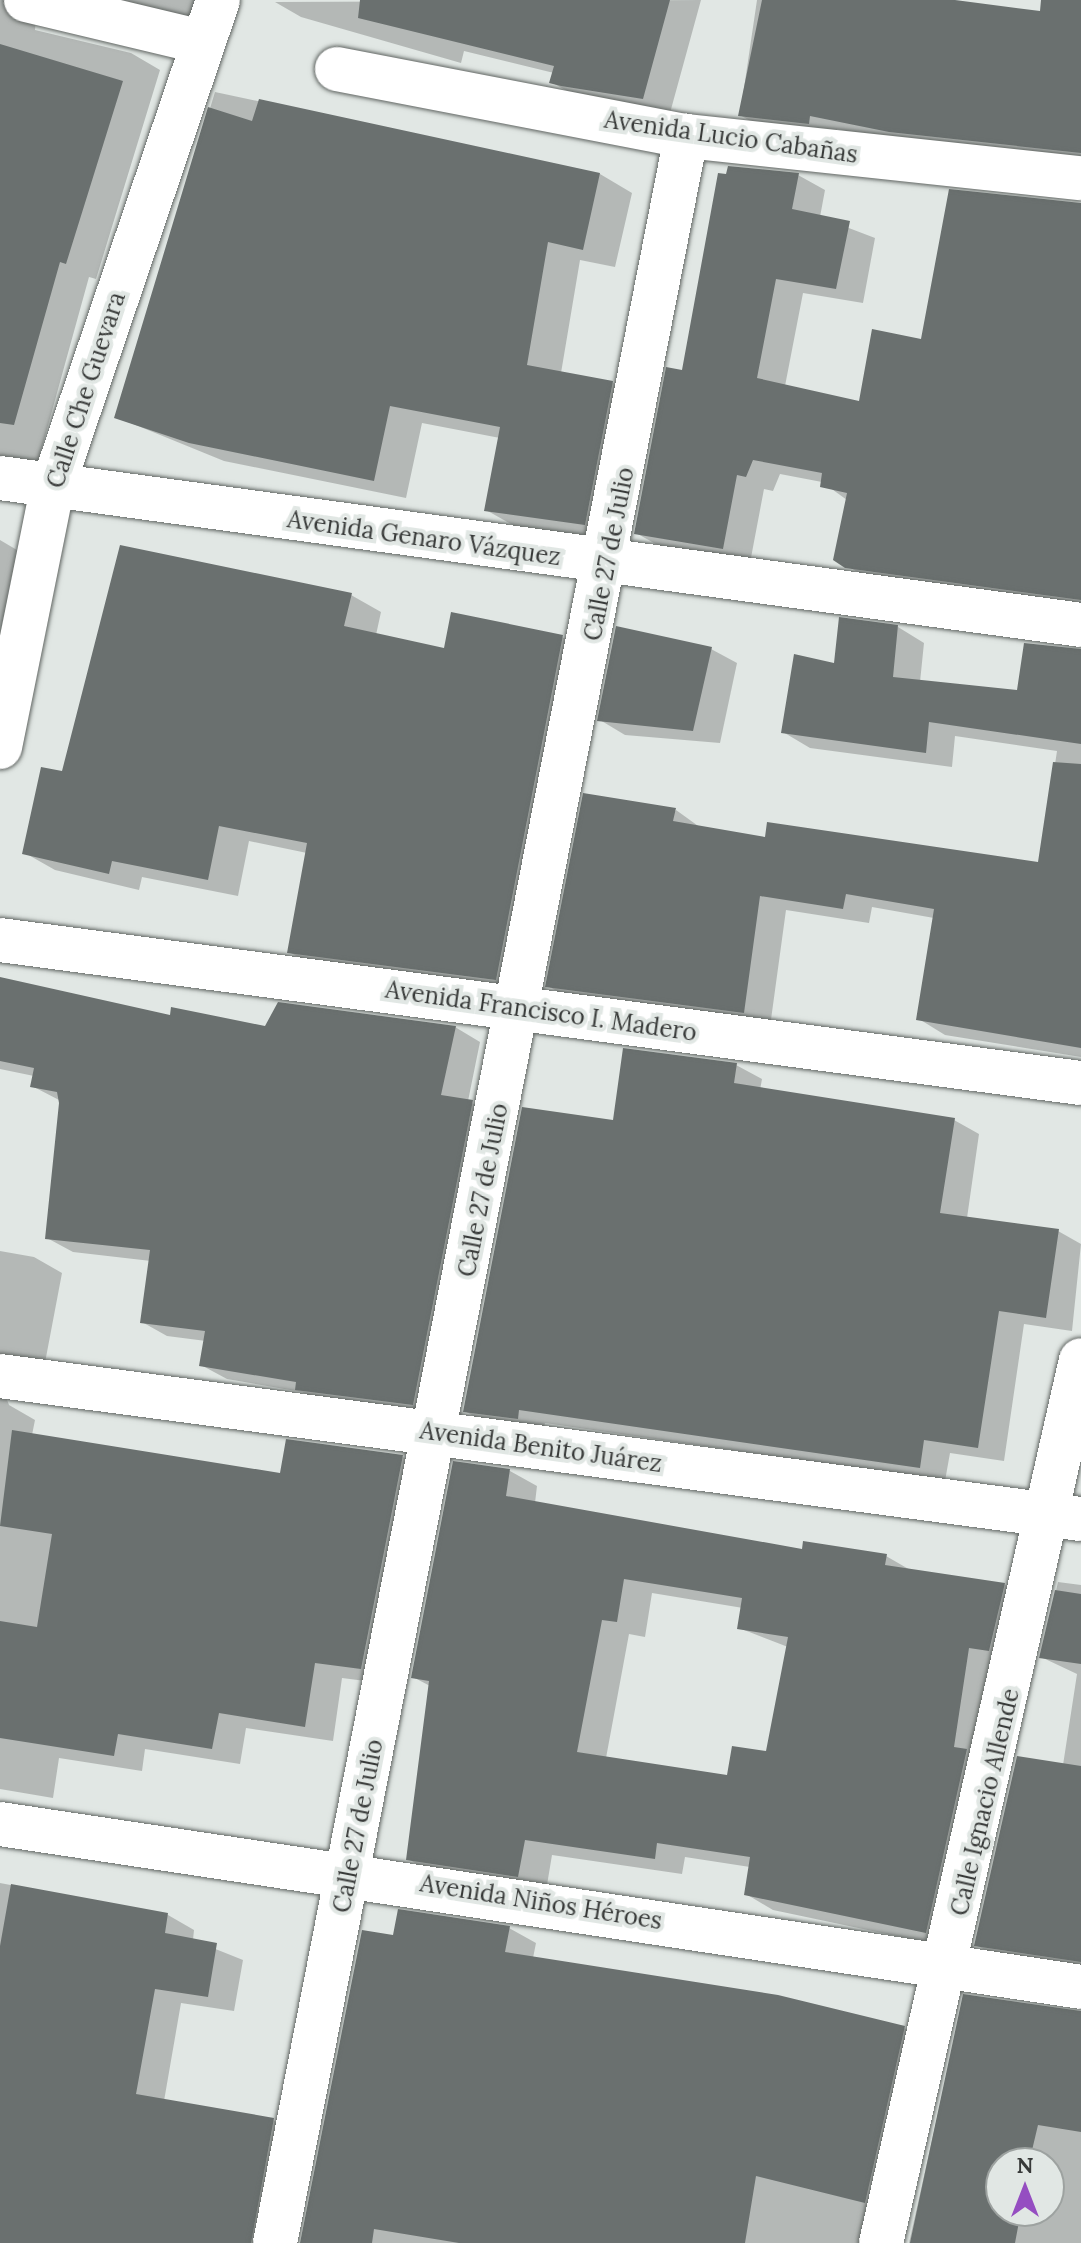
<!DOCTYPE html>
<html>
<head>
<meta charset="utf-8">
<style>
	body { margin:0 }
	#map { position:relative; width:1081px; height:2243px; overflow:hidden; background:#e1e7e4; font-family:Lora,serif }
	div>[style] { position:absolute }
	.shadow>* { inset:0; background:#0003 }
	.building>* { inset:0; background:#6a706f }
	.roads { filter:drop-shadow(0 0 2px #616663) drop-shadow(0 0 2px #616663) }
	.minor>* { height:44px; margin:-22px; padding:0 22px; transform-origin:22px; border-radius:22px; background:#fff }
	span { translate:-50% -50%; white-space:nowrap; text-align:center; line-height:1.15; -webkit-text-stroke:8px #e1e7e4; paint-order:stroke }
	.street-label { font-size:24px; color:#383a39 }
	.north { position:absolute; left:985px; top:2147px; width:80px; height:80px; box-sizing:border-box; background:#e1e7e4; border:2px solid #9da2a0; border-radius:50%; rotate:0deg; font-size:22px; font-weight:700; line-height:32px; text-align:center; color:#383a39 }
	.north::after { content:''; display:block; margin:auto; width:28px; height:36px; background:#954ec1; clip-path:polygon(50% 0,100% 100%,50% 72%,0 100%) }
</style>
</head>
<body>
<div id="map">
	<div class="shadow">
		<i style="clip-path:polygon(0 0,37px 0,35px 30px,131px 53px,160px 70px,96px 279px,89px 277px,36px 469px,0 460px)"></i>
		<i style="clip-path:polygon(100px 0,213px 0,204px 24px)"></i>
		<i style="clip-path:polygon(701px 0,670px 113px,578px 97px,551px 82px,554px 73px,464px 51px,461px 63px,301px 17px,275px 2px)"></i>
		<i style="clip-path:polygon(757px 0,943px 0,1041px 14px,1043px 0,1081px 0,1081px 164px,917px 147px,837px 129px,835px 138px,767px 131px,740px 115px)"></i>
		<i style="clip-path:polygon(215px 92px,600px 174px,632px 193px,615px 267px,580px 260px,561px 373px,612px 382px,644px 401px,617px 543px,518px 528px,486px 510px,500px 438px,422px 423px,406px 498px,224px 461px,116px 417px)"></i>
		<i style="clip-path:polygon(798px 175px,825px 190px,820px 217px,875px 238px,863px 303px,803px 293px,785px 386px,860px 403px,1081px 205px,1081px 610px,874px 582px,836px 559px,847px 500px,822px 482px,780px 474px,773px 491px,764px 489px,750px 563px,663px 548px,636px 533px,684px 373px)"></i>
		<i style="clip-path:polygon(0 540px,22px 553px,0 648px)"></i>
		<i style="clip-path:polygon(351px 595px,381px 612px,376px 635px,445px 650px,562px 637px,593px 654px,526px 996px,319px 969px,289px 952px,307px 853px,249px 841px,238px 896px,142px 877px,139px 890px,55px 870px,25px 853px,63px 774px)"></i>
		<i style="clip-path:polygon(898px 627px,924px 643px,920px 682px,1019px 692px,1081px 650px,1081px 1057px,945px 1035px,919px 1019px,934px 918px,872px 907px,869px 923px,786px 910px,770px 1027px,574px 1001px,548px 986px,676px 810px,701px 828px,767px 839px,1040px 864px,1057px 751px,955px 736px,952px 767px,810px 748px,783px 732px,836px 665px)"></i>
		<i style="clip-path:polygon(711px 649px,737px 663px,720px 743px,625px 735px,600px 720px)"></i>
		<i style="clip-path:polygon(0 979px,171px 1017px,266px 1029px,455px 1027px,480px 1042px,468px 1101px,497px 1116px,438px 1419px,322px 1403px,302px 1392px,227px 1379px,201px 1365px,206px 1341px,167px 1336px,142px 1322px,151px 1261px,73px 1252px,47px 1238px,61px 1101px,32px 1086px,34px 1076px,0 1069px)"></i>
		<i style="clip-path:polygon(736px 1065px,762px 1079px,760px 1090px,954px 1120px,979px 1134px,967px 1218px,1058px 1231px,1081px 1244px,1072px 1331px,1024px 1324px,1004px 1461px,950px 1453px,945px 1481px,545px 1423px,543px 1433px,490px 1426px,465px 1411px,615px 1122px)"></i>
		<i style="clip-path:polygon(0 1251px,34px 1257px,62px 1273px,44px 1368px,3px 1389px,9px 1405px,35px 1420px,32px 1435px,282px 1475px,403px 1457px,430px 1473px,389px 1684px,342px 1678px,333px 1741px,246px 1728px,240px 1764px,145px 1749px,142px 1771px,59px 1758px,53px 1798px,0 1789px)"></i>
		<i style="clip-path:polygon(evenodd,455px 1463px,510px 1471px,537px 1486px,535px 1503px,803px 1551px,886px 1556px,912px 1571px,1004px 1584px,1032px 1600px,953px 1948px,773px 1910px,746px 1894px,750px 1867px,685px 1857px,682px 1874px,552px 1855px,546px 1891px,436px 1875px,408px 1859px,430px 1686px,413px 1677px,455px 1463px,652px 1593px,743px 1608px,739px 1628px,788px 1647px,768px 1753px,729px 1778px,606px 1758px,629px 1634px,645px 1637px,652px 1593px)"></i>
		<i style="clip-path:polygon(1058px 1582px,1081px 1585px,1081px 1972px,1003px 1960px,976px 1945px,1063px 1765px,1077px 1674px,1041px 1657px)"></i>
		<i style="clip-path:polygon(0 1883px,168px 1915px,194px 1930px,193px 1940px,243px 1960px,234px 2011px,181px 2003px,164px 2101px,273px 2120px,300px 2135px,279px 2243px,0 2243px)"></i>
		<i style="clip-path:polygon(509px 1928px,536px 1943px,533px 1958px,904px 2028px,931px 2043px,885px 2243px,303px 2243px,395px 1937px)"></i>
		<i style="clip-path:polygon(evenodd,964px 1997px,1081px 2013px,1081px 2243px,909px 2243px,964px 1997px,1001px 2163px,1049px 2163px,1049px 2211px,1001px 2211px,1001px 2163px)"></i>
	</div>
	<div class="building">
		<i style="clip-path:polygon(360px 0,670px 0,643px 99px,561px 86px,549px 83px,554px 66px,358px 18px)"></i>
		<i style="clip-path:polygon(762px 0,955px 0,1040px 11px,1041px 0,1081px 0,1081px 153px,889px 132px,810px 116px,809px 124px,738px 116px)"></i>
		<i style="clip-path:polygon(0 44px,123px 81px,66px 264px,60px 262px,14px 425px,0 423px)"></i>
		<i style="clip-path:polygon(259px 99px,600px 173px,583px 250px,548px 242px,527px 365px,613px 381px,585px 525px,484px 511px,500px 427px,390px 406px,374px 481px,189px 443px,114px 418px,208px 107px,252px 121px)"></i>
		<i style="clip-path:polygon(728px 166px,799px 173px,792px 209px,850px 221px,836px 289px,776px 279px,757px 378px,859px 401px,872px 329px,921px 339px,949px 189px,1081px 203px,1081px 600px,845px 568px,833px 560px,847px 493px,820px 487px,822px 473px,753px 460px,746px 477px,737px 475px,723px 549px,634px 534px,666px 367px,682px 370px,718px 173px,726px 174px)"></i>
		<i style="clip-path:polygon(120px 545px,352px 593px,344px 626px,444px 648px,451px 612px,563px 635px,496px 980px,287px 953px,307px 843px,219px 826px,208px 880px,112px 861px,109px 874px,22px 854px,41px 767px,62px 771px)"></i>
		<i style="clip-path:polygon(839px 617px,898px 625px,893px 677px,1017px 690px,1024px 643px,1081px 649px,1081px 744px,929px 722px,926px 753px,781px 733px,794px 654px,834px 663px)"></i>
		<i style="clip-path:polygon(616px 626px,712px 647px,693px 731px,597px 721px)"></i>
		<i style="clip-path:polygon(1053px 762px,1081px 764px,1081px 1048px,916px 1020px,934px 909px,846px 894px,843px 909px,760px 896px,744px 1013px,545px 987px,583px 793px,676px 808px,673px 821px,765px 837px,767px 822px,1038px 862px)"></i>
		<i style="clip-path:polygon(0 977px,170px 1015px,171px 1007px,265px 1026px,278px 1002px,456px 1026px,441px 1095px,473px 1100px,413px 1405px,295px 1390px,296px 1382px,199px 1366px,205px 1331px,140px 1323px,150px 1250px,45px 1239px,59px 1103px,57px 1092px,30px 1087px,34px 1068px,0 1061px)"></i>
		<i style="clip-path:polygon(623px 1048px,737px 1063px,734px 1083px,955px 1118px,940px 1213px,1059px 1229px,1046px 1318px,999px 1311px,978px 1448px,924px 1440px,920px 1468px,519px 1410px,518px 1419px,463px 1412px,522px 1107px,613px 1120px)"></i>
		<i style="clip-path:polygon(12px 1430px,280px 1473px,286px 1439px,403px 1455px,361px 1669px,315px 1663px,305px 1727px,219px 1713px,212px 1749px,118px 1734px,114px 1756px,0 1738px,0 1621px,37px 1627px,52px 1534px,0 1526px)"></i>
		<i style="clip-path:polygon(evenodd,453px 1461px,510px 1469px,506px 1496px,802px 1549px,803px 1541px,887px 1554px,885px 1565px,1005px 1583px,989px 1651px,969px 1648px,954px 1747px,967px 1749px,926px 1933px,744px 1895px,750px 1857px,657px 1843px,655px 1859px,525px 1840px,518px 1877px,406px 1860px,429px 1681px,411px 1678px,453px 1461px,624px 1579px,742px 1598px,737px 1629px,788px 1637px,766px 1751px,732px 1746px,727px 1775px,577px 1752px,602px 1620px,617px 1622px,624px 1579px)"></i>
		<i style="clip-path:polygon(1055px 1590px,1081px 1594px,1081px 1664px,1039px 1658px)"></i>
		<i style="clip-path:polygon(1017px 1756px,1081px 1766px,1081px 1962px,974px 1946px)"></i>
		<i style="clip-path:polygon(11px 1884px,168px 1913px,165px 1933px,217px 1943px,208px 1997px,155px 1989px,136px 2094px,274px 2118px,251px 2243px,0 2243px,0 1946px)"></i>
		<i style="clip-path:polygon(398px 1909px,510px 1926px,505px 1952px,778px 1995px,905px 2026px,865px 2203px,756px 2176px,745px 2243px,459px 2243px,374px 2229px,372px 2243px,300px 2243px,362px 1930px,393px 1935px)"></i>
		<i style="clip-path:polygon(963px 1994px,1081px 2011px,1081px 2132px,1038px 2125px,1029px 2163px,1001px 2163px,1001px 2211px,1021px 2211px,1015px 2243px,910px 2243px)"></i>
	</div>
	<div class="roads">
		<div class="minor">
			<i style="left:26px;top:0;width:181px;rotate:13.4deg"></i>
			<i style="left:337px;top:69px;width:355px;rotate:10.9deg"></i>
			<i style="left:686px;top:136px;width:397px;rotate:6.1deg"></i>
			<i style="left:0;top:478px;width:1091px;rotate:7.74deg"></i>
			<i style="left:0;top:747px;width:263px;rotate:-78.6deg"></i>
			<i style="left:52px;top:489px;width:516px;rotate:-71.25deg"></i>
			<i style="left:0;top:940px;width:1090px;rotate:7.54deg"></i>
			<i style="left:0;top:1376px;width:1090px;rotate:7.54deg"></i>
			<i style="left:0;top:1824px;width:1093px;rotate:8.57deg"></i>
			<i style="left:275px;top:2243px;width:2147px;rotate:-78.96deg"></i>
			<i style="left:881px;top:2243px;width:905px;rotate:-77.24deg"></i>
		</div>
	</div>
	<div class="street-label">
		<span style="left:731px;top:137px;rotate:8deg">Avenida Lucio Cabañas</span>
		<span style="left:86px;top:390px;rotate:-72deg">Calle Che Guevara</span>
		<span style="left:424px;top:538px;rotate:8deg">Avenida Genaro Vázquez</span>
		<span style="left:609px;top:554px;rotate:-79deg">Calle 27 de Julio</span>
		<span style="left:541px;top:1011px;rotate:8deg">Avenida Francisco I. Madero</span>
		<span style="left:483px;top:1190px;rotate:-79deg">Calle 27 de Julio</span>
		<span style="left:541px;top:1447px;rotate:8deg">Avenida Benito Juárez</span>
		<span style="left:985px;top:1802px;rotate:-77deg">Calle Ignacio Allende</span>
		<span style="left:358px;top:1826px;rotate:-79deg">Calle 27 de Julio</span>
		<span style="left:541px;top:1902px;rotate:9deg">Avenida Niños Héroes</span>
	</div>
	<div class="north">N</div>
</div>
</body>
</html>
